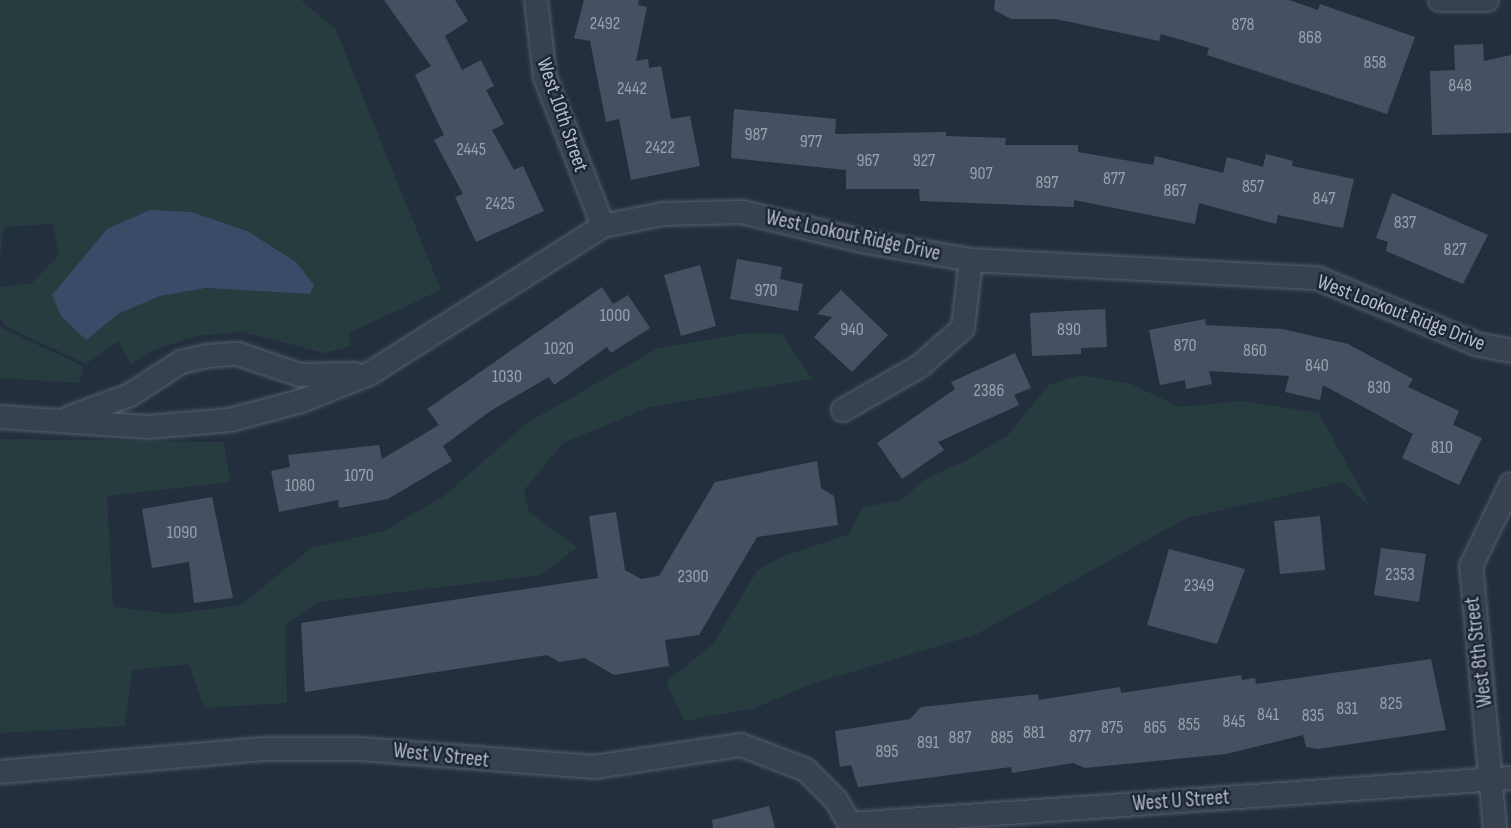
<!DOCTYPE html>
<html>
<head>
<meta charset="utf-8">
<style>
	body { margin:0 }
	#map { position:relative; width:1511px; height:828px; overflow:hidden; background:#242f3e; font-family:"Sofia Sans Condensed",sans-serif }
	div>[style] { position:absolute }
	.green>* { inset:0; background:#263c3f }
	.water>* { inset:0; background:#394c67 }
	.building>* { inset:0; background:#455162 }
	.roads { filter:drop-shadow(0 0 2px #565f6c) drop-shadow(0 0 2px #565f6c) }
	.minor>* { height:22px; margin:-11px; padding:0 11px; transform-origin:11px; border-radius:11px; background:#38414e }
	span { translate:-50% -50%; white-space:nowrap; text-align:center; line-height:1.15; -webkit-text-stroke:5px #1d2633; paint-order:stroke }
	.number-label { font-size:18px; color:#98a1af }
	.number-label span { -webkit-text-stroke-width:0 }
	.street-label { font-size:21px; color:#b4bcc9 }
</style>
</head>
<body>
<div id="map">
	<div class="green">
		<i style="clip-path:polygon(evenodd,0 0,301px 0,336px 30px,441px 290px,349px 333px,351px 346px,324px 353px,242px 332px,196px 336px,153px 350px,131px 365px,119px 341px,86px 364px,7px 327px,0 318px,0 287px,32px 283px,59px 255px,53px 224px,4px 227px,0 257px,0 0,107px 229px,310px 294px,206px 288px,160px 296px,118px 314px,85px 339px,52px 295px,107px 229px)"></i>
		<i style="clip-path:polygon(0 327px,83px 366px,80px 383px,0 378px)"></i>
		<i style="clip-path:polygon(747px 333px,782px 334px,812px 379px,650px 407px,563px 443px,524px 490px,529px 512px,577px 547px,541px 575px,318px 602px,285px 625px,287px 703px,204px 708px,189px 664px,132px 670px,125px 726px,0 733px,0 439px,224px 442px,230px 482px,107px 496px,113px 607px,172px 614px,241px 605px,311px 548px,384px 531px,444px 496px,527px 423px,658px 348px)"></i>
		<i style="clip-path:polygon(1081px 375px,1131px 384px,1180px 407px,1242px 401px,1319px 413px,1370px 507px,1344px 482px,1187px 518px,975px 635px,812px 684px,755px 708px,685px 721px,666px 682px,714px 643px,757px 571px,779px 558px,849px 534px,863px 507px,901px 500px,927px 478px,965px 461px,1007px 436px,1049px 385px)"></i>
	</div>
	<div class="water">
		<i style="clip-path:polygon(150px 210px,191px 212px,247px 231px,296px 262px,314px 285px,310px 294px,206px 288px,160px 296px,118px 314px,86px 340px,61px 316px,52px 295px,107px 229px)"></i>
	</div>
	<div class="building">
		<i style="clip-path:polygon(384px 0,455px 0,468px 21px,445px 36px,462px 70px,481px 60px,494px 86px,486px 90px,504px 124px,492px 130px,514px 170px,523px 166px,544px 211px,476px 242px,455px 197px,463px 194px,434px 140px,444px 135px,415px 75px,431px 66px)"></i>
		<i style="clip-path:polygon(584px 0,639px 0,638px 5px,647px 7px,636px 61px,648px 59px,649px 68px,661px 66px,671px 119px,690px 116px,700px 166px,631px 180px,619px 119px,606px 122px,590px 41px,574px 38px)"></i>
		<i style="clip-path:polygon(995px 0,1289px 0,1318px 10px,1320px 4px,1415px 37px,1387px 114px,1207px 55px,1209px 48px,1161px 34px,1159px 41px,1056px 19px,1011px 19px,994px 10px)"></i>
		<i style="clip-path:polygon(1483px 44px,1484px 61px,1511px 55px,1511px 133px,1432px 135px,1430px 71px,1455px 70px,1454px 45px)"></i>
		<i style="clip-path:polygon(734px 109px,836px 119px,835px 134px,946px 132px,946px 136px,1006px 138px,1005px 145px,1078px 145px,1078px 152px,1153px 165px,1155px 156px,1223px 173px,1227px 157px,1263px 167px,1266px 154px,1293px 161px,1292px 166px,1354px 179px,1343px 228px,1278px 215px,1276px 224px,1199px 203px,1195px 224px,1074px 200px,1074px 207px,920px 201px,919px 189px,846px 189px,846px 170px,731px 158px)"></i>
		<i style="clip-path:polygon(1392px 193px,1488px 235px,1463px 284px,1386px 251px,1388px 242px,1376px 238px)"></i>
		<i style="clip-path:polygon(737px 259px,782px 267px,780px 279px,803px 284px,798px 311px,730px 299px)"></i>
		<i style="clip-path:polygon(700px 265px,716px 326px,681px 336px,664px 275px)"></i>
		<i style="clip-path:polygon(602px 287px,613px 304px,628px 295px,650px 328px,611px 353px,607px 347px,554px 385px,549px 377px,492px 410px,443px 446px,452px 461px,388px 499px,339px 508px,338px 500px,279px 512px,271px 471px,290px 467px,288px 455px,379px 445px,382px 459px,439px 425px,427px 409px)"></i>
		<i style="clip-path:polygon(841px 290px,888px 335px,852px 372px,814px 337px,832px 317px,817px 314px)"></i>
		<i style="clip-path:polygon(1105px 309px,1107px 347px,1081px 348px,1081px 354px,1032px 356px,1030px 313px)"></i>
		<i style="clip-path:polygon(1205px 319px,1206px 325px,1282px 329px,1348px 344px,1413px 379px,1408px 387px,1459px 411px,1453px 425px,1482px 438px,1459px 485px,1402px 458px,1413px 434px,1323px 385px,1320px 400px,1285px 392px,1289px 376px,1209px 371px,1212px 384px,1186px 389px,1185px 380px,1160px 385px,1149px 330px)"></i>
		<i style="clip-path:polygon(1015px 353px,1031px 388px,1014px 395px,1019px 405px,938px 442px,944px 450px,902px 479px,877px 443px,955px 389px,951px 382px)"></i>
		<i style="clip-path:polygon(817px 461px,821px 488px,834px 496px,838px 525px,757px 537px,699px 635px,665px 640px,669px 666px,614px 675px,585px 658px,559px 662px,547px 655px,305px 692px,301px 623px,598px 578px,589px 516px,616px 512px,625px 570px,641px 579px,659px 576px,715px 482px)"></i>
		<i style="clip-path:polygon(212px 497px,233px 598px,194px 603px,189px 562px,152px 568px,142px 509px)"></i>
		<i style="clip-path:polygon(1320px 516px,1325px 570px,1280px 574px,1274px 521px)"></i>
		<i style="clip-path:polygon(1381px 548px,1426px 554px,1419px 602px,1374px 595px)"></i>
		<i style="clip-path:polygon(1169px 549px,1245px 569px,1217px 644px,1147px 625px)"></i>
		<i style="clip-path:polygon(1431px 659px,1446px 730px,1318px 749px,1306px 747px,1303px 735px,1226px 754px,1085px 768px,1073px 763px,1012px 773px,1011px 767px,858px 787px,851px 765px,840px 767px,835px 731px,910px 719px,921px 707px,941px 705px,1038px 694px,1039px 700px,1120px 687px,1121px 693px,1241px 675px,1242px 680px,1255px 678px,1256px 684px)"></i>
		<i style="clip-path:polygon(769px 806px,775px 828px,713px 828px,712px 820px)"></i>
	</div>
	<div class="roads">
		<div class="minor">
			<i style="left:536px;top:0;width:78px;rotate:83.3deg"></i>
			<i style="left:545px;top:77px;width:160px;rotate:68.7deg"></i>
			<i style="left:1440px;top:0;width:47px"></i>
			<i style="left:843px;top:410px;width:89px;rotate:-29.7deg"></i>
			<i style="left:920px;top:366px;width:57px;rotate:-41.5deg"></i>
			<i style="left:963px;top:328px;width:68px;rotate:-83.3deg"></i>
			<i style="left:0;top:417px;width:148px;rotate:3.9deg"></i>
			<i style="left:148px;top:427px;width:82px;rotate:-4.9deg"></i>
			<i style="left:230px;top:420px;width:73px;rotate:-15deg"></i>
			<i style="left:301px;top:401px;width:73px;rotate:-21.7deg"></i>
			<i style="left:369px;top:374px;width:277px;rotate:-32.3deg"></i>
			<i style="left:603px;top:226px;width:61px;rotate:-11.3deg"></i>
			<i style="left:663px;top:214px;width:79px;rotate:-1.5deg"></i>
			<i style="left:742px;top:212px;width:128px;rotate:13.6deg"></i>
			<i style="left:866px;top:242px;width:107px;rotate:9.7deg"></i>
			<i style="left:971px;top:260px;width:346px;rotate:3deg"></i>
			<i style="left:1317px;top:278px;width:172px;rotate:22.5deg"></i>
			<i style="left:1476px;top:344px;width:36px;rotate:11deg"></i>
			<i style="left:70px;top:417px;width:64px;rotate:-20.1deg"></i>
			<i style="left:130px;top:395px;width:61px;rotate:-32.9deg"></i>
			<i style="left:181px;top:362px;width:27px;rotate:-13deg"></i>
			<i style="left:207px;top:356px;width:31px;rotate:-4deg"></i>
			<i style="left:238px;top:354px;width:65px;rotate:18.7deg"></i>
			<i style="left:300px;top:375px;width:55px;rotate:-1deg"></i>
			<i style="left:0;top:772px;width:264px;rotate:-5deg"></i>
			<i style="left:263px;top:749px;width:97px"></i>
			<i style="left:360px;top:749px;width:235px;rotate:4.4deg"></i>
			<i style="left:594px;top:767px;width:149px;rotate:-8.5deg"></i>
			<i style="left:741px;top:745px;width:70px;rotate:21deg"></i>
			<i style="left:806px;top:770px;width:42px;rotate:45deg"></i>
			<i style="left:836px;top:800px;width:32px;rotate:60deg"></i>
			<i style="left:850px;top:824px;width:663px;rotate:-3.98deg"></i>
			<i style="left:1495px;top:828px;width:263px;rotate:-95.2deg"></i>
			<i style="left:1471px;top:566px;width:91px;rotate:-64deg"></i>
		</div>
	</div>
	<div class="number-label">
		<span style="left:605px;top:24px">2492</span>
		<span style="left:1243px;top:25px">878</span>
		<span style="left:1310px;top:38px">868</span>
		<span style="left:1375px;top:63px">858</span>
		<span style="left:1460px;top:86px">848</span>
		<span style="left:632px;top:89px">2442</span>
		<span style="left:756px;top:135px">987</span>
		<span style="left:811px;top:142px">977</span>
		<span style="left:660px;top:148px">2422</span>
		<span style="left:471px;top:150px">2445</span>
		<span style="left:868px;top:161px">967</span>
		<span style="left:924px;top:161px">927</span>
		<span style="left:981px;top:174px">907</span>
		<span style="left:1114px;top:179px">877</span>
		<span style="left:1047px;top:183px">897</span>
		<span style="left:1253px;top:187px">857</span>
		<span style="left:1175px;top:191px">867</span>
		<span style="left:1324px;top:199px">847</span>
		<span style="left:500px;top:204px">2425</span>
		<span style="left:1405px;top:223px">837</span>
		<span style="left:1455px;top:250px">827</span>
		<span style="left:766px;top:291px">970</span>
		<span style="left:615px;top:316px">1000</span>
		<span style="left:852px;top:330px">940</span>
		<span style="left:1069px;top:330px">890</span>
		<span style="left:1185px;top:346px">870</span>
		<span style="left:559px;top:349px">1020</span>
		<span style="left:1255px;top:351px">860</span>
		<span style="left:1317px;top:366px">840</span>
		<span style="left:507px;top:377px">1030</span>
		<span style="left:1379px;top:388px">830</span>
		<span style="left:989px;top:391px">2386</span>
		<span style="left:1442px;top:448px">810</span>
		<span style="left:359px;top:476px">1070</span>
		<span style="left:300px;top:486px">1080</span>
		<span style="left:182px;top:533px">1090</span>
		<span style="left:1400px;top:575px">2353</span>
		<span style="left:693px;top:577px">2300</span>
		<span style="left:1199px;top:586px">2349</span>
		<span style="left:1391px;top:704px">825</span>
		<span style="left:1347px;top:709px">831</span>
		<span style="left:1268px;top:715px">841</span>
		<span style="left:1313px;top:716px">835</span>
		<span style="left:1234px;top:722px">845</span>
		<span style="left:1189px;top:725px">855</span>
		<span style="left:1112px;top:728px">875</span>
		<span style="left:1155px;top:728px">865</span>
		<span style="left:1034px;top:733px">881</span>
		<span style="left:1080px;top:737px">877</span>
		<span style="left:960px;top:738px">887</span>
		<span style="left:1002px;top:738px">885</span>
		<span style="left:928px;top:743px">891</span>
		<span style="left:887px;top:752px">895</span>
	</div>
	<div class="street-label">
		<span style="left:562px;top:115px;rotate:71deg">West 10th Street</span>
		<span style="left:853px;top:236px;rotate:12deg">West Lookout Ridge Drive</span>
		<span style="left:1401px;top:313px;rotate:21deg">West Lookout Ridge Drive</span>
		<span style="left:1479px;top:652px;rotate:-97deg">West 8th Street</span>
		<span style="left:441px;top:756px;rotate:6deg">West V Street</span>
		<span style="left:1181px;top:801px;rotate:-4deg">West U Street</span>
	</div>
</div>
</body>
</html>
